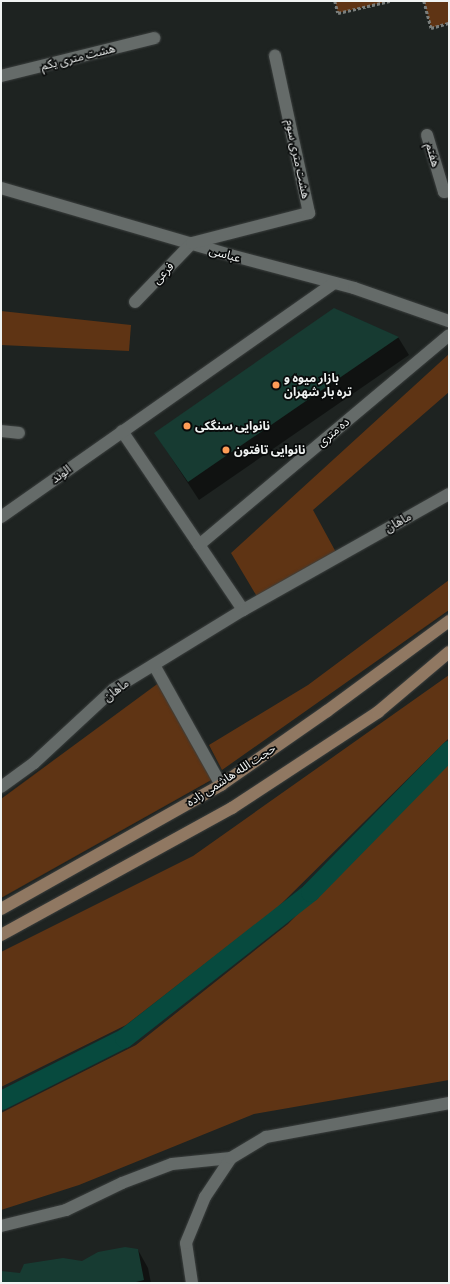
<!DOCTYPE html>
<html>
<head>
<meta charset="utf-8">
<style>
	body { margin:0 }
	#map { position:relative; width:450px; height:1284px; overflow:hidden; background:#1e2321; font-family:Barlow,"Noto Sans Arabic",sans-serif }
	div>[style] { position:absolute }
	.green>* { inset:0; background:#5f3414 }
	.shadow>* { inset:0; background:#0007 }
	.canal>* { height:19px; margin:-9.5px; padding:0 9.5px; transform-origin:9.5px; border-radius:9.5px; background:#074a3e }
	.building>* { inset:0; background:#173b32 }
	.path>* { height:2.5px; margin-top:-1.25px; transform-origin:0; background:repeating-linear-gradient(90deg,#7a7e7c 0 3px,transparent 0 5px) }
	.roads { filter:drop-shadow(0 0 1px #3b3f3e) drop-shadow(0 0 1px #3b3f3e) }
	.street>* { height:12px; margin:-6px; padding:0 6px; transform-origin:6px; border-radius:6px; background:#656b69 }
	.secondary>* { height:12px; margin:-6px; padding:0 6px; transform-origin:6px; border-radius:6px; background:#907862 }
	.dots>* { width:11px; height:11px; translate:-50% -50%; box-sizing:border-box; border:2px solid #090b0b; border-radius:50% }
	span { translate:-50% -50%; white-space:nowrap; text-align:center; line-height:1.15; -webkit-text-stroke:3.5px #090b0b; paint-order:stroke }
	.street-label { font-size:12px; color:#f0f3f2 }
	.poi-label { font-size:12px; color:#f0f3f2; font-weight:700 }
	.left { translate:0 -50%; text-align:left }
	.frame { position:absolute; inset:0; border:2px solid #f0f3f2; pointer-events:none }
</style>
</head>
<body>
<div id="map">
	<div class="green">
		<i style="clip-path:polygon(335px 1px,390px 1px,338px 13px)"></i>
		<i style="clip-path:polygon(424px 1px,449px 1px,449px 23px,431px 28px)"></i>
		<i style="clip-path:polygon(1px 311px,131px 325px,129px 351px,1px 345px)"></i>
		<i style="clip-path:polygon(449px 354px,449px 392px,313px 510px,338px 556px,259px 600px,231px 553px)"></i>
		<i style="clip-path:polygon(449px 580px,449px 610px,222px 770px,209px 745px,308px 685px)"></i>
		<i style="clip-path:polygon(449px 675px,449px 738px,277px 908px,126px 1025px,1px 1087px,1px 952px,193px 856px)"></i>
		<i style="clip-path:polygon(164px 679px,213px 779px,1px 898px,1px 799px)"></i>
		<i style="clip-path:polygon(449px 759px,449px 1080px,254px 1114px,79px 1185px,1px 1210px,1px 1113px,136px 1045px,288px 924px)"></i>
	</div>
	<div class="shadow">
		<i style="clip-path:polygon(335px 309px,398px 337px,409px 355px,199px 500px,155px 433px)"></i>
		<i style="clip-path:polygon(138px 1250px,148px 1268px,151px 1283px,1px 1283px,1px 1272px,20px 1274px)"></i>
	</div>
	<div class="canal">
		<i style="left:1px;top:1100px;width:138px;rotate:-26.8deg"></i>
		<i style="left:124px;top:1038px;width:236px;rotate:-38.1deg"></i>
		<i style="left:310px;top:892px;width:199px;rotate:-45.6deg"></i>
	</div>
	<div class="building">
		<i style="clip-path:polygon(334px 308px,399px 337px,188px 482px,154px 433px)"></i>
		<i style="clip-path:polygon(125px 1247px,138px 1249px,144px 1280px,132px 1283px,1px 1283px,1px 1271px,20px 1273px,24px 1264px,63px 1258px,82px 1261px,98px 1252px)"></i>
	</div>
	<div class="path">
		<i style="left:335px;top:1px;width:12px;rotate:76deg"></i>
		<i style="left:338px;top:13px;width:53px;rotate:-13deg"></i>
		<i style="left:424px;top:1px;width:28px;rotate:75deg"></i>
		<i style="left:431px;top:28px;width:19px;rotate:-16deg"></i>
	</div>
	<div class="roads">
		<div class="street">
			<i style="left:1px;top:76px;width:158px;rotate:-13.9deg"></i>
			<i style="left:427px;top:135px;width:59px;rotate:73.4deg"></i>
			<i style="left:444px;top:192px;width:5px;rotate:-11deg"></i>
			<i style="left:1px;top:188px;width:239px;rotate:16.3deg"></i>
			<i style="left:230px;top:255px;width:128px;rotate:14.9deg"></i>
			<i style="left:354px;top:288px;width:101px;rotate:19.2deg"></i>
			<i style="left:135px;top:302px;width:82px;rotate:-46deg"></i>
			<i style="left:192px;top:243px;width:121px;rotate:-14.4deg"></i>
			<i style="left:309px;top:213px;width:161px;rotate:-102.2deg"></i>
			<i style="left:1px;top:431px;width:18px;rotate:6deg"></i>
			<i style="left:122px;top:431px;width:216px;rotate:55.9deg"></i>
			<i style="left:243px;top:610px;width:236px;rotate:-29.4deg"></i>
			<i style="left:1px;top:517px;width:407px;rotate:-35.1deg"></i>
			<i style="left:199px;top:545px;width:326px;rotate:-40deg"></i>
			<i style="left:154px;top:665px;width:137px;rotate:60.8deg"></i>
			<i style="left:1px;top:787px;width:41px;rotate:-36deg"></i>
			<i style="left:34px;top:763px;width:109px;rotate:-42.8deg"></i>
			<i style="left:114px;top:689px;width:151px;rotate:-31.5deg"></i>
			<i style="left:1px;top:1226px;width:67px;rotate:-13.8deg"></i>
			<i style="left:66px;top:1210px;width:62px;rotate:-25.7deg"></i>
			<i style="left:122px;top:1183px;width:53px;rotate:-20.8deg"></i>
			<i style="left:172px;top:1164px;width:59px;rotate:-5.8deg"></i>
			<i style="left:192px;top:1283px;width:40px;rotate:-98.5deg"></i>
			<i style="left:186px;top:1243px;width:50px;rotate:-67.6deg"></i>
			<i style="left:205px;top:1197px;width:47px;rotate:-56.3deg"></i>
			<i style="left:231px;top:1158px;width:41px;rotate:-31deg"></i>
			<i style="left:266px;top:1137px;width:186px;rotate:-10.5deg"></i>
		</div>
		<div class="secondary">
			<i style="left:1px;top:909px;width:253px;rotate:-29.4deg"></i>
			<i style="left:221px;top:785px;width:129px;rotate:-34.9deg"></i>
			<i style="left:327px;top:711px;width:152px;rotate:-36.4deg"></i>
			<i style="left:1px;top:935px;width:264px;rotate:-28.8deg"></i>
			<i style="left:232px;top:808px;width:175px;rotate:-33.3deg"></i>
			<i style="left:378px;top:712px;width:93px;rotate:-40.2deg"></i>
		</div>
	</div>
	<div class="dots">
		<i style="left:276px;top:385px;background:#fd9c56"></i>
		<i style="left:187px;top:426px;background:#fd9c56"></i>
		<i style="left:226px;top:450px;background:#fd9c56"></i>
	</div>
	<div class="street-label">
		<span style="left:78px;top:57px;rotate:-14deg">هشت متری یکم</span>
		<span style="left:433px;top:155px;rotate:74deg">هفتم</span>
		<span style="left:298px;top:159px;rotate:78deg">هشت متری سوم</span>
		<span style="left:225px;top:254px;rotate:16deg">عباسی</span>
		<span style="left:163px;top:273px;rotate:-46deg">فرعی</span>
		<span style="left:333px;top:432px;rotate:-40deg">ده متری</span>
		<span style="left:61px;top:474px;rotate:-36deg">الوند</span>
		<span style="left:398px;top:522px;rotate:-29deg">ماهان</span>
		<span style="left:116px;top:690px;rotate:-37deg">ماهان</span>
		<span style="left:231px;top:775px;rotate:-33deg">حجت الله هاشمی زاده</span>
	</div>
	<div class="poi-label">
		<span class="left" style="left:284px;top:385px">بازار میوه و<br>تره بار شهران</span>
		<span class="left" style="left:195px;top:426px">نانوایی سنگکی</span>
		<span class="left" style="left:234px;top:450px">نانوایی تافتون</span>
	</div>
	<div class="frame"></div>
</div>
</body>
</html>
